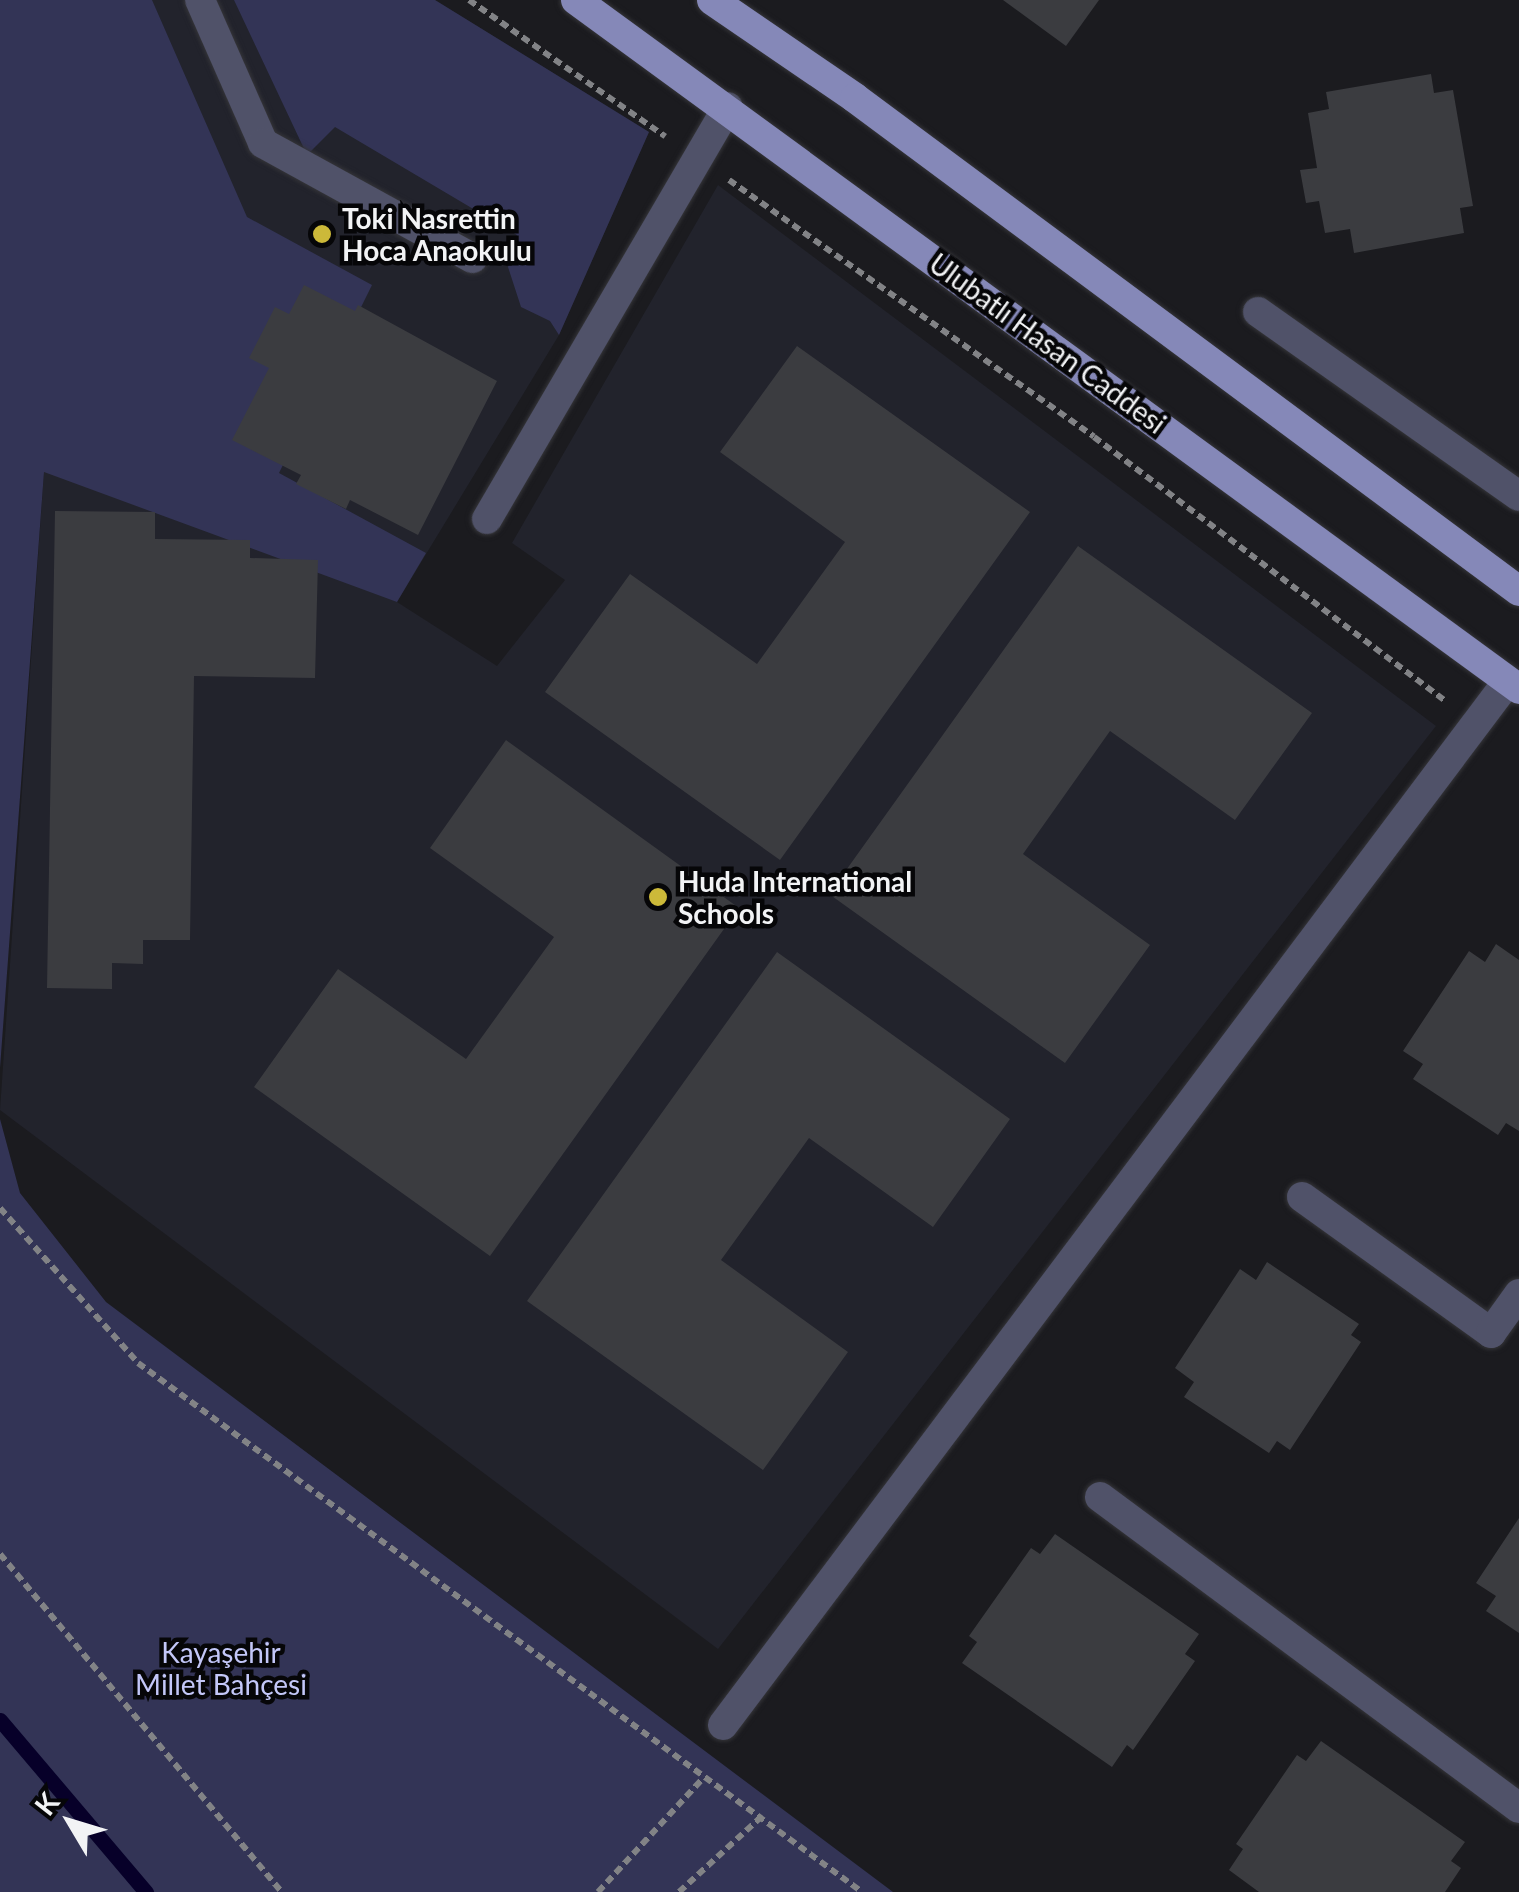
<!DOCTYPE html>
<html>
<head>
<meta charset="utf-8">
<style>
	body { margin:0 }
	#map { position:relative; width:1519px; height:1892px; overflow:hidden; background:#1b1b1f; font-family:Lato,sans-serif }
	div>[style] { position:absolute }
	.built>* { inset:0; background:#22232c }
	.green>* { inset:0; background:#333456 }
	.stream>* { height:15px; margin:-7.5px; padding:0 7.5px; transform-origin:7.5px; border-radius:7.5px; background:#070029 }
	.building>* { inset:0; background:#3b3c40 }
	.path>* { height:6px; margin-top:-3px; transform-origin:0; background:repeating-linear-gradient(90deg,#828386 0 8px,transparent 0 13px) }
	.roads { filter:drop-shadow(0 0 2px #353539) drop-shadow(0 0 2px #353539) }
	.minor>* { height:30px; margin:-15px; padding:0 15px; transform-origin:15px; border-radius:15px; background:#505269 }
	.major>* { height:30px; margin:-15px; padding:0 15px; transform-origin:15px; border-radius:15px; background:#8588b8 }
	.dots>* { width:28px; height:28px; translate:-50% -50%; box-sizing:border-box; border:5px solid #060608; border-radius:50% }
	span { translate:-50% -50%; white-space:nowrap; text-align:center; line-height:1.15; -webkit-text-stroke:9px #060608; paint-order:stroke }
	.poi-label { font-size:28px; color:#f2f3f5; font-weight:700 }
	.left { translate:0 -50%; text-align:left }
	.street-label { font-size:28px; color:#f2f3f5 }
	.park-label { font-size:28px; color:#c3c7f8 }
	.north { position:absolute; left:20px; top:1772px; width:100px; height:100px; -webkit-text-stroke:8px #060608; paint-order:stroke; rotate:308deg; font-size:28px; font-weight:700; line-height:40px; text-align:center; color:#f2f3f5 }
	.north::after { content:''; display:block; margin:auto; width:35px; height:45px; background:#f2f3f5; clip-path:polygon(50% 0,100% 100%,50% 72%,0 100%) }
</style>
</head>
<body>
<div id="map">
	<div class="built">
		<i style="clip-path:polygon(34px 0,435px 0,649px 132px,559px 335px,397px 602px,497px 666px,565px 580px,512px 543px,718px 185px,1436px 726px,718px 1649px,0 1110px,44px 471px)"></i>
	</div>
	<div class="green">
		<i style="clip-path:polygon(0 0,152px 0,247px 217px,372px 285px,279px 473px,426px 553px,397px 602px,44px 472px,0 1068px)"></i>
		<i style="clip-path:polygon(234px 0,435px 0,649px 132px,559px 335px,550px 321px,521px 307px,508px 267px,517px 235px,335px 127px,307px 155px)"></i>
		<i style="clip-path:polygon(0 1119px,20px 1193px,106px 1302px,893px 1892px,0 1892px)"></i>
	</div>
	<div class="stream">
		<i style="left:0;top:1720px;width:226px;rotate:49.7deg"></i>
	</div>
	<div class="building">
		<i style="clip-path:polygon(1003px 0,1099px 0,1066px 46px)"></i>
		<i style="clip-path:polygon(1431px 74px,1434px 93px,1453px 90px,1473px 206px,1460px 208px,1464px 233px,1354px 253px,1350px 229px,1325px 233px,1319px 201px,1306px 203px,1300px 170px,1317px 168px,1308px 113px,1329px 109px,1326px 92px)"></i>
		<i style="clip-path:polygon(304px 285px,355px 311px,358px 305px,497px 381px,418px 535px,350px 500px,346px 509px,296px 484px,301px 475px,232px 440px,269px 368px,249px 358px,275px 307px,289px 314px)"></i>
		<i style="clip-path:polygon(797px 346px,1030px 512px,780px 860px,545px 692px,630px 574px,757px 664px,845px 542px,720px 452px)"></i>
		<i style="clip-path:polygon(55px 511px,155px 512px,155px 539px,250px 540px,250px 558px,318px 560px,315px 678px,194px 676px,190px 940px,143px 940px,143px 964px,112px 963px,112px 989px,47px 988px)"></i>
		<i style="clip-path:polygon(1078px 546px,1312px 713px,1235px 820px,1110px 731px,1023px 854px,1150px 945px,1065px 1063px,829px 894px)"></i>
		<i style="clip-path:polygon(506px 740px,739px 908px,490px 1256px,254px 1087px,338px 969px,466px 1059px,554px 937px,430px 848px)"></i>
		<i style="clip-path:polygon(1496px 944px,1519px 960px,1519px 1131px,1506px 1123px,1498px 1135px,1413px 1079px,1423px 1064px,1403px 1051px,1469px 951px,1485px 962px)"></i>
		<i style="clip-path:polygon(777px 952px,1010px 1119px,933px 1227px,809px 1138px,721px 1260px,848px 1352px,763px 1470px,527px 1301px)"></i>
		<i style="clip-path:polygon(1267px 1262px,1359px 1324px,1351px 1335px,1361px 1342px,1290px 1450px,1277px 1441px,1269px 1453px,1184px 1397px,1194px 1382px,1175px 1368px,1240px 1269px,1256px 1280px)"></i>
		<i style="clip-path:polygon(1519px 1518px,1519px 1633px,1486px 1611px,1496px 1596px,1476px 1583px)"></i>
		<i style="clip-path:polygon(1055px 1534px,1199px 1634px,1185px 1654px,1195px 1661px,1133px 1750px,1127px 1745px,1112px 1767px,962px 1663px,977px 1642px,969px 1636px,1031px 1548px,1040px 1554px)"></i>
		<i style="clip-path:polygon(1321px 1741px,1465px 1842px,1451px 1861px,1461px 1868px,1445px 1892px,1259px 1892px,1229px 1870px,1243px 1849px,1236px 1844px,1297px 1755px,1306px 1761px)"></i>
	</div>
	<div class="path">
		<i style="left:469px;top:0;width:239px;rotate:34.8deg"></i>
		<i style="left:729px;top:180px;width:446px;rotate:35.1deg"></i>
		<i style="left:1094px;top:437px;width:441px;rotate:36.9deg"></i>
		<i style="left:0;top:1208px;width:208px;rotate:48.3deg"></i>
		<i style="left:138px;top:1363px;width:897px;rotate:36.15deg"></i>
		<i style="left:0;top:1554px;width:440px;rotate:50.2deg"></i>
		<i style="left:598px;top:1892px;width:156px;rotate:-47.3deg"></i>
		<i style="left:679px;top:1892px;width:110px;rotate:-42.4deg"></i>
	</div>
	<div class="roads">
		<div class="minor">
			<i style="left:200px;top:0;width:156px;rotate:66.2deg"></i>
			<i style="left:263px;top:143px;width:239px;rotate:28.8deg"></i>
			<i style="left:1258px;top:312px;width:319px;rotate:35.2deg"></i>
			<i style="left:487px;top:519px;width:477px;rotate:-59.7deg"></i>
			<i style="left:1302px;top:1197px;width:233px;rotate:35.7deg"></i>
			<i style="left:1491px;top:1333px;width:48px;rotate:-54.3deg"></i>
			<i style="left:1100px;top:1497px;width:522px;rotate:36.58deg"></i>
			<i style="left:723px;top:1725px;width:1306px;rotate:-53.06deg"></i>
		</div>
		<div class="major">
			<i style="left:576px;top:0;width:1168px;rotate:36.15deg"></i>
			<i style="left:712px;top:0;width:173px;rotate:34.4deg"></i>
			<i style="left:855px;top:98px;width:827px;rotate:36.59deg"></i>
		</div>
	</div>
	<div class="dots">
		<i style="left:322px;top:234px;background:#ccb939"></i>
		<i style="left:658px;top:897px;background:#ccb939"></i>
	</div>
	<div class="poi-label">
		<span class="left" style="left:342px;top:234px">Toki Nasrettin<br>Hoca Anaokulu</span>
		<span class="left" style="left:678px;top:897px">Huda International<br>Schools</span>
	</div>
	<div class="street-label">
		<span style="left:1048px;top:343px;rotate:36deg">Ulubatlı Hasan Caddesi</span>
	</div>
	<div class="park-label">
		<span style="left:221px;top:1668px">Kayaşehir<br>Millet Bahçesi</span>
	</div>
	<div class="north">K</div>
</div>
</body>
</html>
